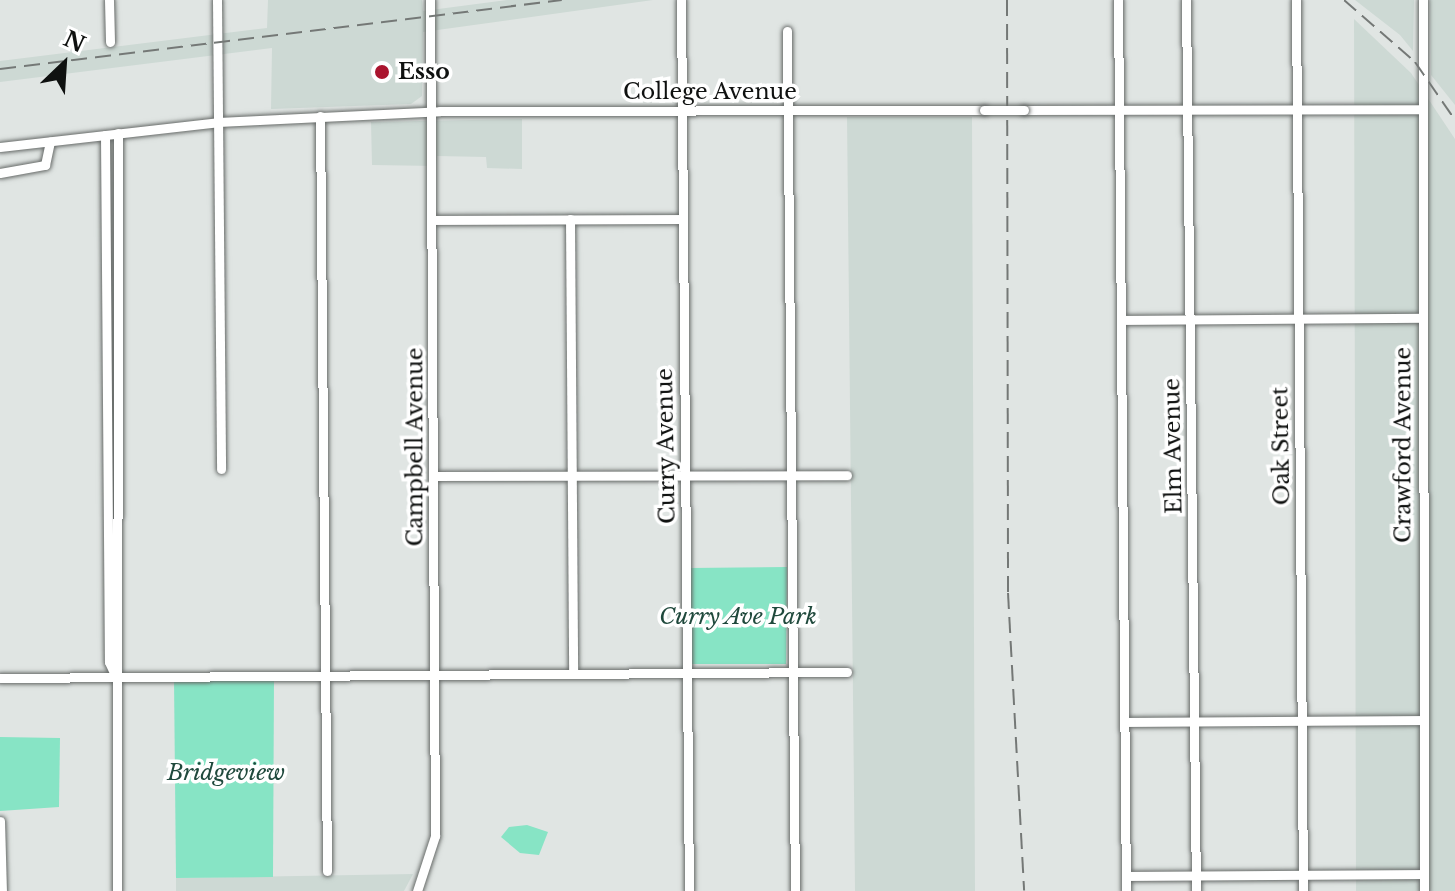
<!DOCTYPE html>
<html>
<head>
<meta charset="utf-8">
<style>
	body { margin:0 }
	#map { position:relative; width:1455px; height:891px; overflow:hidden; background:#e0e5e3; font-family:"Libre Baskerville",serif }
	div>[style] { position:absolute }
	.built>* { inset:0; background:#cdd9d4 }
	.green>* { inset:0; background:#87e4c5 }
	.roads { filter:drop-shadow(0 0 2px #676b69) drop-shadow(0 0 2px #676b69) }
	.minor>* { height:9px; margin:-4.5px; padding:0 4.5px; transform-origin:4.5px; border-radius:4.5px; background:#fff }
	.rail>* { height:2px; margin-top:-1px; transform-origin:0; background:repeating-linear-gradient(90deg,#747876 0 16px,transparent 0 24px) }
	.bridges { filter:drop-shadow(0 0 2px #676b69) drop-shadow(0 0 2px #676b69) }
	.minor-bridge>* { height:9px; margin:-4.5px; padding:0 4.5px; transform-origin:4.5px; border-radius:4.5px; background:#fff }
	.dots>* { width:22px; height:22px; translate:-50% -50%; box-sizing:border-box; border:4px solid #fff; border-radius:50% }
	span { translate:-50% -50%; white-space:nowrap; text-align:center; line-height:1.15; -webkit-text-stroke:7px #fff; paint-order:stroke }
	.poi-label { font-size:22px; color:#0f1110; font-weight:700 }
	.left { translate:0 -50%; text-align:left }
	.street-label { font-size:22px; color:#0f1110 }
	.park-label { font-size:22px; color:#1f493c; font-style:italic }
	.north { position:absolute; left:24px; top:24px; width:80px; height:80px; -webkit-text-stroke:6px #fff; paint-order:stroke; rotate:25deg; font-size:22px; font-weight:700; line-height:32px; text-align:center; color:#0f1110 }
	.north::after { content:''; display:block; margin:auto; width:28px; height:36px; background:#0f1110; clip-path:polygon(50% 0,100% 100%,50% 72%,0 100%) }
</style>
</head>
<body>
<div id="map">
	<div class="built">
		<i style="clip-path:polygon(268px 0,422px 0,423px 11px,507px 0,653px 0,423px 32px,422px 96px,411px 104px,271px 109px,272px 48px,0 82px,0 61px,267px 28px)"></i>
		<i style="clip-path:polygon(1355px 0,1414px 0,1413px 51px,1400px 35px)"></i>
		<i style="clip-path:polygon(1430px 0,1455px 0,1455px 105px,1431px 75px)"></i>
		<i style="clip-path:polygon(1354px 19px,1411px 73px,1455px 139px,1455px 891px,1356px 891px)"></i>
		<i style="clip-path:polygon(847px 117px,972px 117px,975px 891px,855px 891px)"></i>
		<i style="clip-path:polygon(522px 119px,522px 169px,487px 168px,486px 157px,437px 156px,436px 166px,372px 165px,371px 122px)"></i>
		<i style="clip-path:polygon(413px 874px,404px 891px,176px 891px,176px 878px)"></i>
	</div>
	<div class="green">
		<i style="clip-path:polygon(787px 567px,786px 664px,692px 664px,689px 568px)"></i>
		<i style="clip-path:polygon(174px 679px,274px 680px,273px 877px,176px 878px)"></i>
		<i style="clip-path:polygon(0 737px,60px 738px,59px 807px,0 811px)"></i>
		<i style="clip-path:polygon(527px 825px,548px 832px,539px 855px,520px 853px,501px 837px,509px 827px)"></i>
	</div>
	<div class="roads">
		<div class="minor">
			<i style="left:109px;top:0;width:42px;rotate:88.6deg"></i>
			<i style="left:217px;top:0;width:469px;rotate:89.5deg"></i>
			<i style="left:681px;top:0;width:891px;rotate:89.49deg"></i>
			<i style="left:1118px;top:0;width:891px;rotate:89.49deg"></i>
			<i style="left:1186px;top:0;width:891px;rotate:89.36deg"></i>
			<i style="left:1296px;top:0;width:891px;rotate:89.55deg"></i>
			<i style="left:1423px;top:0;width:891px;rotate:89.94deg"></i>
			<i style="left:787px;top:31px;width:860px;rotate:89.47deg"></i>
			<i style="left:1024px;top:110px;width:398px;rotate:-0.1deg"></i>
			<i style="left:320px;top:116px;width:755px;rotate:89.47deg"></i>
			<i style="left:105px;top:135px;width:527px;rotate:89.57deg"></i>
			<i style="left:109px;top:662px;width:17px;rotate:65deg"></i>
			<i style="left:0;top:147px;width:219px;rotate:-6.5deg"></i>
			<i style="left:218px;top:122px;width:222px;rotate:-2.8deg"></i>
			<i style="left:440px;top:111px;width:544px;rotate:-0.11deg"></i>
			<i style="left:0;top:173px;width:46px;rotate:-10.1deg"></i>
			<i style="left:45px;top:165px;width:24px;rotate:-78deg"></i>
			<i style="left:570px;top:219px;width:455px;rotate:89.6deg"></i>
			<i style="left:431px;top:220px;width:251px;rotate:-0.2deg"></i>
			<i style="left:1121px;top:320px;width:301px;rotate:-0.4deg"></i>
			<i style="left:433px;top:476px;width:414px;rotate:-0.1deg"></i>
			<i style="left:0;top:678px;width:847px;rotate:-0.41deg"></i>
			<i style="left:1125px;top:722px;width:298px;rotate:-0.4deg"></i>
			<i style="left:0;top:821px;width:70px;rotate:88.4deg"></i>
			<i style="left:1126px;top:876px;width:298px;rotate:-0.4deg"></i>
			<i style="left:117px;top:891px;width:758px;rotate:-89.92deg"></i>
			<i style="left:417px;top:891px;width:58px;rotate:-71.9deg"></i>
			<i style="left:435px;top:836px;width:836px;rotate:-90.34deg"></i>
		</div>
	</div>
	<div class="rail">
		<i style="left:1007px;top:0;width:593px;rotate:89.9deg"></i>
		<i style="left:1008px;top:593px;width:298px;rotate:86.9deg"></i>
		<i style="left:1344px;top:0;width:94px;rotate:41.1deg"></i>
		<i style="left:1415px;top:62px;width:70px;rotate:55.4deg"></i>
		<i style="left:0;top:69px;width:566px;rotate:-7deg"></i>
	</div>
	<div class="bridges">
		<div class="minor-bridge">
			<i style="left:984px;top:110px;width:40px"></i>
		</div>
	</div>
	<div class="dots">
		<i style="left:382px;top:72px;background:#aa142e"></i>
	</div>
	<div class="poi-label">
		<span class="left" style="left:398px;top:72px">Esso</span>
	</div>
	<div class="street-label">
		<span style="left:710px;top:92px">College Avenue</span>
		<span style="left:1403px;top:445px;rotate:-90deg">Crawford Avenue</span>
		<span style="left:666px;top:446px;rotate:-91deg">Curry Avenue</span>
		<span style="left:1173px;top:446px;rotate:-91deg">Elm Avenue</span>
		<span style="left:1281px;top:446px;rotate:-91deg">Oak Street</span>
		<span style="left:415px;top:447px;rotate:-90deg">Campbell Avenue</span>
	</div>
	<div class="park-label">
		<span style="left:738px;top:617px">Curry Ave Park</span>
		<span style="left:226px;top:773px">Bridgeview</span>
	</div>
	<div class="north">N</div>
</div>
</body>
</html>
